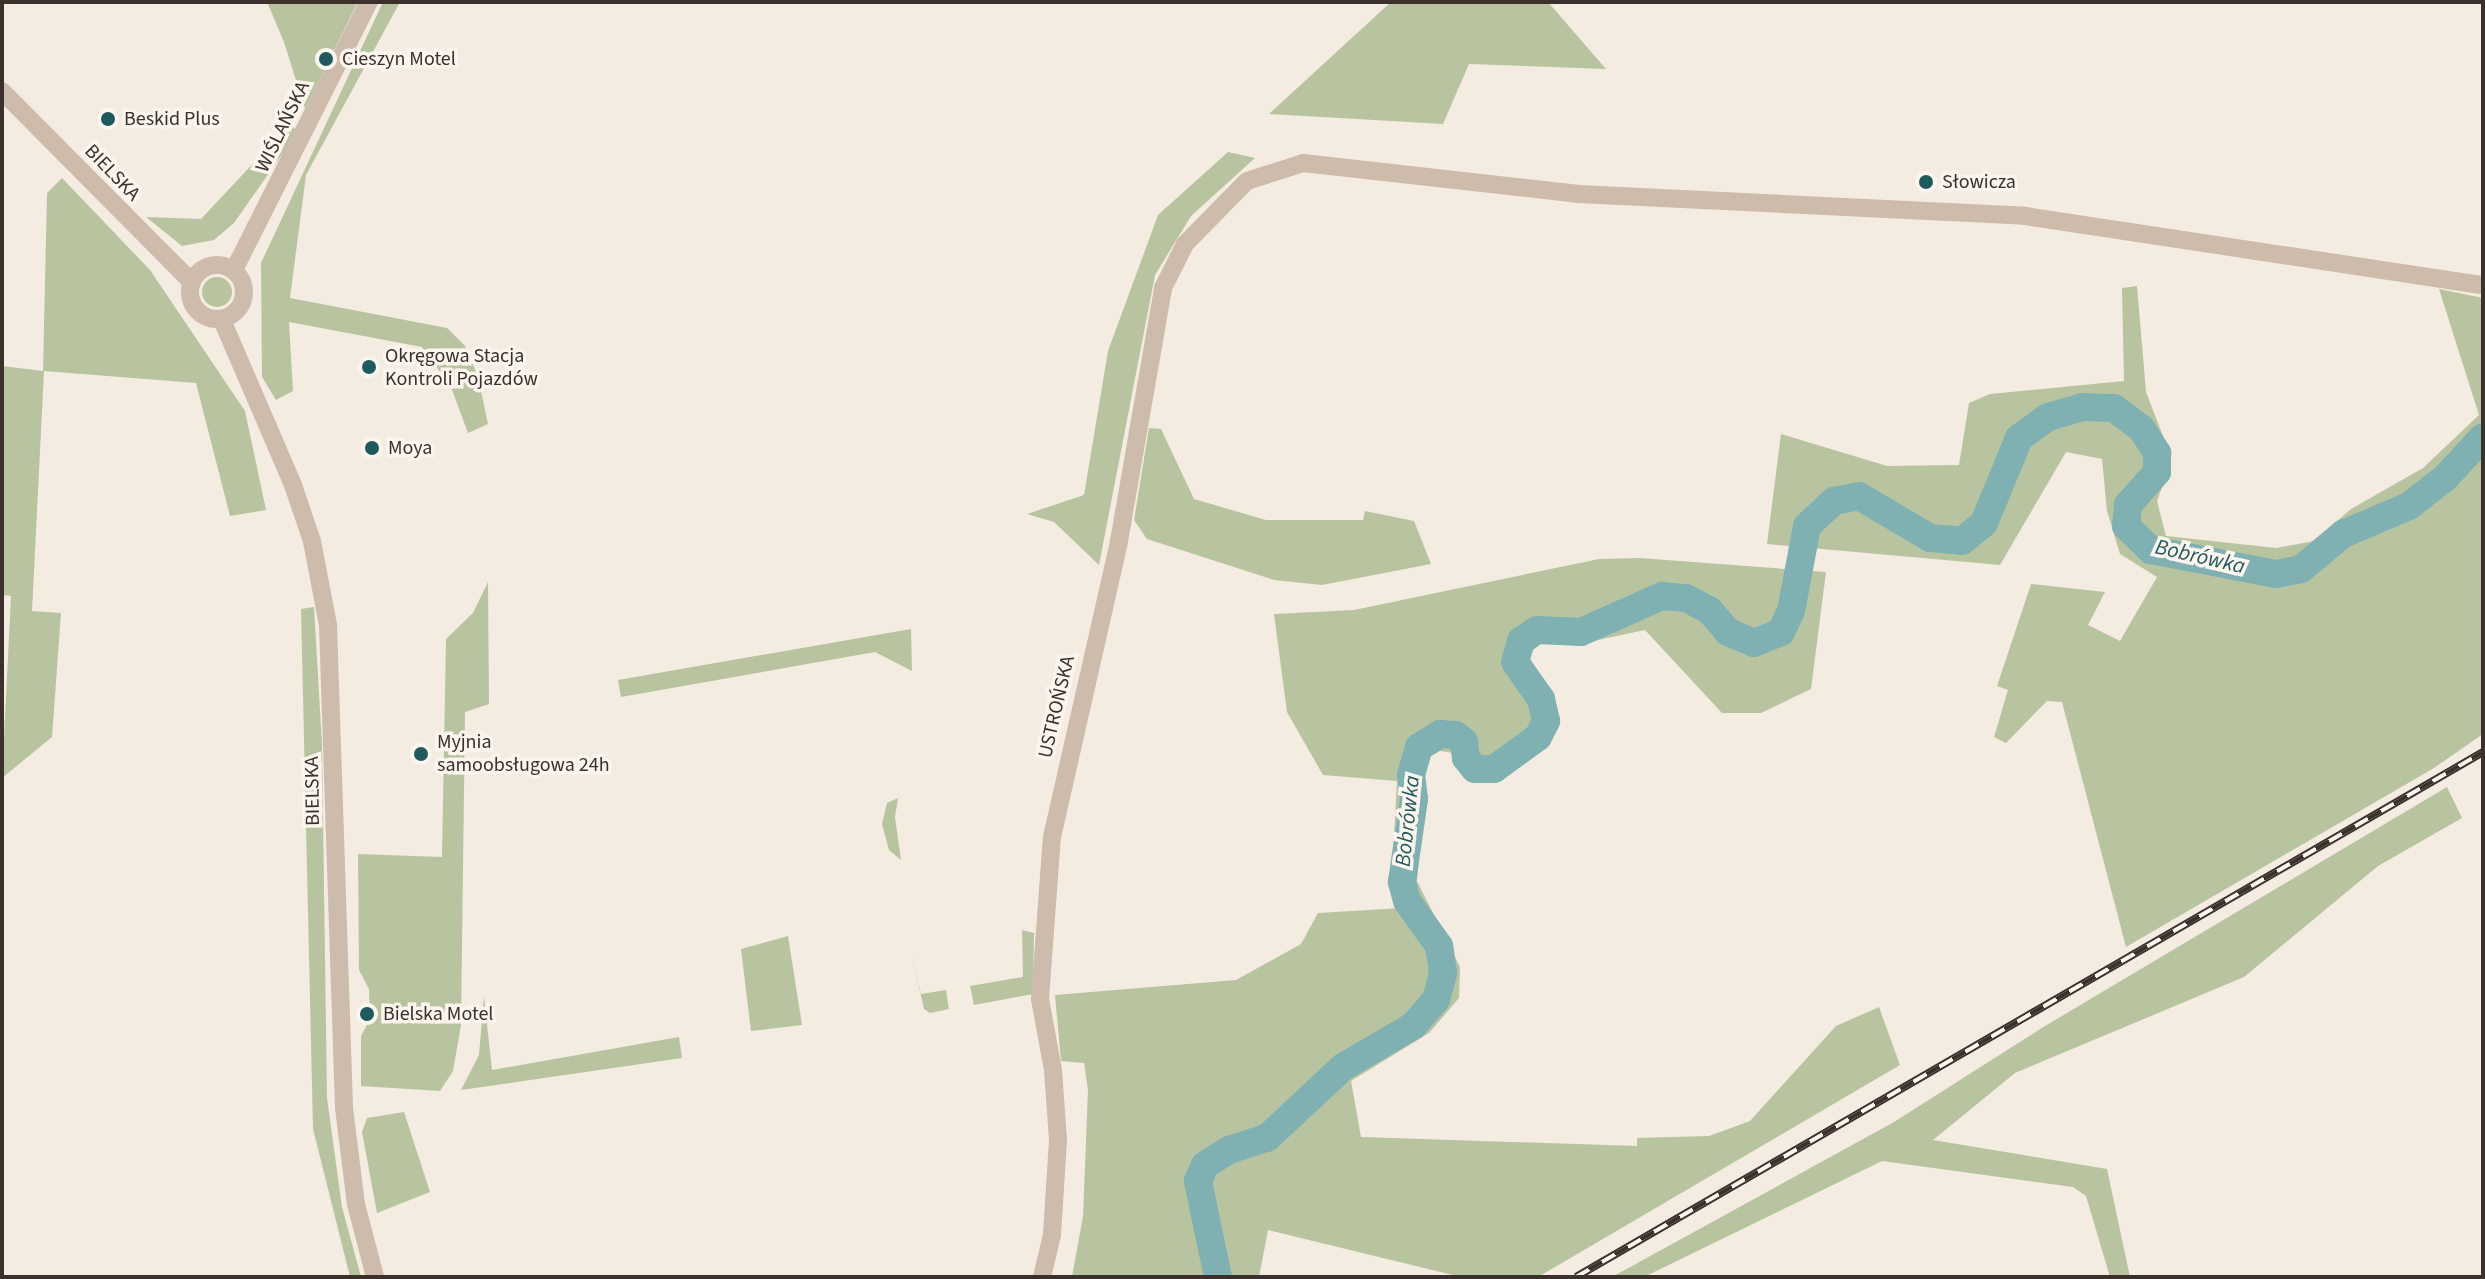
<!DOCTYPE html>
<html>
<head>
<meta charset="utf-8">
<style>
	body { margin:0 }
	#map { position:relative; width:2485px; height:1279px; overflow:hidden; background:#f4ebe1; font-family:"Source Sans 3",sans-serif }
	div>[style] { position:absolute }
	.green>* { inset:0; background:#b8c4a0 }
	.round { border-radius:50% }
	.river>* { height:28px; margin:-14px; padding:0 14px; transform-origin:14px; border-radius:14px; background:#7fb0b2 }
	.tertiary>* { height:18px; margin:-9px; padding:0 9px; transform-origin:9px; border-radius:9px; background:#cdbbac }
	.tertiary>.ring { margin:-9px; padding:0; box-sizing:content-box; background:none; border:18px solid #cdbbac; border-radius:50% }
	.rail>* { height:8px; margin-top:-4px; transform-origin:0; background:repeating-linear-gradient(90deg,#fbf5ee 0 15px,#3b302b 0 30px); box-sizing:border-box; border-block:2px solid #3b302b }
	.dots>* { width:22px; height:22px; translate:-50% -50%; box-sizing:border-box; border:4px solid #fbf5ee; border-radius:50% }
	span { translate:-50% -50%; white-space:nowrap; text-align:center; line-height:1.15; -webkit-text-stroke:7px #fbf5ee; paint-order:stroke }
	.poi-label { font-size:20px; color:#3b302b }
	.left { translate:0 -50%; text-align:left }
	.street-label { font-size:20px; color:#3b302b }
	.water-label { font-size:22px; color:#1f5a5e; font-style:italic }
	.frame { position:absolute; inset:0; border:4px solid #3b302b; pointer-events:none }
</style>
</head>
<body>
<div id="map">
	<div class="green">
		<i style="clip-path:polygon(267px 2px,358px 2px,305px 109px,284px 42px)"></i>
		<i style="clip-path:polygon(383px 2px,400px 2px,306px 175px,290px 298px,447px 328px,465px 346px,478px 377px,488px 424px,468px 433px,451px 387px,422px 347px,289px 322px,293px 391px,276px 400px,262px 377px,261px 263px)"></i>
		<i style="clip-path:polygon(1391px 2px,1548px 2px,1606px 69px,1469px 64px,1443px 124px,1269px 114px)"></i>
		<i style="clip-path:polygon(291px 123px,297px 133px,234px 223px,214px 240px,182px 246px,146px 217px,201px 219px)"></i>
		<i style="clip-path:polygon(1228px 152px,1255px 158px,1191px 216px,1155px 275px,1099px 565px,1054px 522px,1027px 514px,1084px 495px,1108px 351px,1158px 215px)"></i>
		<i style="clip-path:polygon(62px 178px,150px 270px,245px 411px,266px 510px,230px 516px,196px 383px,44px 371px,32px 611px,61px 613px,52px 737px,2px 778px,11px 596px,2px 595px,2px 366px,43px 371px,47px 193px)"></i>
		<i class="round" style="left:202px;top:277px;width:30px;height:30px"></i>
		<i style="clip-path:polygon(2137px 286px,2146px 392px,2168px 449px,2167px 474px,2157px 501px,2166px 536px,2276px 548px,2314px 541px,2351px 509px,2423px 468px,2479px 415px,2439px 289px,2483px 298px,2483px 734px,2434px 768px,2126px 947px,2062px 702px,2047px 701px,2006px 743px,1994px 737px,2008px 690px,1997px 686px,2031px 584px,2105px 592px,2088px 625px,2120px 641px,2157px 577px,2120px 554px,2107px 511px,2102px 459px,2066px 452px,2000px 565px,1767px 544px,1781px 434px,1887px 466px,1959px 465px,1969px 403px,1990px 394px,2124px 381px,2122px 288px)"></i>
		<i style="clip-path:polygon(1149px 428px,1161px 429px,1194px 499px,1266px 520px,1363px 520px,1365px 511px,1414px 521px,1431px 564px,1322px 585px,1274px 580px,1147px 539px,1134px 520px)"></i>
		<i style="clip-path:polygon(1639px 558px,1826px 572px,1811px 689px,1761px 713px,1722px 713px,1645px 630px,1579px 644px,1535px 643px,1526px 651px,1527px 670px,1541px 686px,1554px 722px,1550px 739px,1514px 771px,1482px 781px,1466px 778px,1454px 753px,1440px 751px,1426px 759px,1417px 881px,1460px 967px,1459px 998px,1429px 1033px,1351px 1081px,1361px 1137px,1637px 1146px,1637px 1138px,1709px 1136px,1750px 1121px,1836px 1026px,1879px 1007px,1900px 1065px,1538px 1277px,1461px 1277px,1268px 1230px,1259px 1277px,1072px 1277px,1083px 1216px,1088px 1090px,1084px 1063px,1061px 1061px,1055px 995px,1236px 980px,1301px 944px,1318px 913px,1402px 908px,1392px 874px,1397px 781px,1323px 775px,1287px 712px,1274px 614px,1354px 610px,1599px 559px)"></i>
		<i style="clip-path:polygon(488px 582px,489px 704px,465px 712px,461px 1025px,453px 1071px,440px 1091px,361px 1086px,361px 1036px,370px 1019px,369px 989px,359px 970px,358px 854px,442px 857px,446px 639px,473px 613px)"></i>
		<i style="clip-path:polygon(314px 607px,322px 745px,327px 1098px,342px 1207px,361px 1277px,350px 1277px,313px 1129px,301px 609px)"></i>
		<i style="clip-path:polygon(911px 629px,912px 671px,875px 652px,621px 697px,618px 680px)"></i>
		<i style="clip-path:polygon(2447px 787px,2462px 818px,2378px 866px,2244px 977px,2015px 1073px,1933px 1140px,2107px 1169px,2130px 1277px,2110px 1277px,2086px 1196px,2073px 1187px,1882px 1161px,1644px 1277px,1612px 1277px,1894px 1122px,2045px 1026px)"></i>
		<i style="clip-path:polygon(898px 798px,895px 817px,901px 860px,889px 850px,882px 824px,887px 803px)"></i>
		<i style="clip-path:polygon(1022px 930px,1034px 933px,1033px 994px,974px 1005px,970px 986px,1023px 977px)"></i>
		<i style="clip-path:polygon(788px 936px,802px 1025px,751px 1031px,741px 949px)"></i>
		<i style="clip-path:polygon(911px 952px,921px 994px,946px 990px,949px 1009px,930px 1013px,924px 1009px)"></i>
		<i style="clip-path:polygon(484px 996px,492px 1070px,679px 1037px,682px 1058px,461px 1090px,479px 1055px)"></i>
		<i style="clip-path:polygon(404px 1112px,430px 1192px,377px 1213px,362px 1132px,367px 1118px)"></i>
	</div>
	<div class="river">
		<i style="left:1218px;top:1277px;width:98px;rotate:-101.8deg"></i>
		<i style="left:1198px;top:1181px;width:17px;rotate:-66deg"></i>
		<i style="left:1205px;top:1165px;width:28px;rotate:-32deg"></i>
		<i style="left:1229px;top:1150px;width:40px;rotate:-18deg"></i>
		<i style="left:1267px;top:1138px;width:104px;rotate:-43.1deg"></i>
		<i style="left:1343px;top:1067px;width:81px;rotate:-30.4deg"></i>
		<i style="left:1413px;top:1026px;width:35px;rotate:-49deg"></i>
		<i style="left:1436px;top:1000px;width:28px;rotate:-75deg"></i>
		<i style="left:1443px;top:973px;width:27px;rotate:-98deg"></i>
		<i style="left:1439px;top:946px;width:55px;rotate:-125.4deg"></i>
		<i style="left:1407px;top:901px;width:20px;rotate:-105deg"></i>
		<i style="left:1402px;top:882px;width:84px;rotate:-81.8deg"></i>
		<i style="left:1414px;top:799px;width:24px;rotate:-97deg"></i>
		<i style="left:1411px;top:775px;width:29px;rotate:-74deg"></i>
		<i style="left:1419px;top:747px;width:25px;rotate:-32deg"></i>
		<i style="left:1440px;top:734px;width:16px;rotate:4deg"></i>
		<i style="left:1456px;top:735px;width:11px;rotate:41deg"></i>
		<i style="left:1464px;top:742px;width:16px;rotate:83deg"></i>
		<i style="left:1466px;top:758px;width:14px;rotate:51deg"></i>
		<i style="left:1475px;top:769px;width:19px"></i>
		<i style="left:1494px;top:769px;width:54px;rotate:-36deg"></i>
		<i style="left:1538px;top:737px;width:18px;rotate:-63deg"></i>
		<i style="left:1546px;top:721px;width:23px;rotate:-103deg"></i>
		<i style="left:1541px;top:699px;width:45px;rotate:-125.1deg"></i>
		<i style="left:1515px;top:662px;width:22px;rotate:-74deg"></i>
		<i style="left:1521px;top:641px;width:19px;rotate:-35deg"></i>
		<i style="left:1537px;top:630px;width:44px;rotate:2.6deg"></i>
		<i style="left:1581px;top:632px;width:89px;rotate:-24deg"></i>
		<i style="left:1662px;top:596px;width:24px;rotate:5deg"></i>
		<i style="left:1686px;top:598px;width:27px;rotate:28deg"></i>
		<i style="left:1710px;top:611px;width:28px;rotate:49deg"></i>
		<i style="left:1728px;top:632px;width:28px;rotate:23deg"></i>
		<i style="left:1754px;top:643px;width:29px;rotate:-22deg"></i>
		<i style="left:1781px;top:632px;width:23px;rotate:-65deg"></i>
		<i style="left:1791px;top:611px;width:86px;rotate:-79.3deg"></i>
		<i style="left:1807px;top:526px;width:37px;rotate:-43deg"></i>
		<i style="left:1834px;top:501px;width:25px;rotate:-11deg"></i>
		<i style="left:1859px;top:496px;width:82px;rotate:30.6deg"></i>
		<i style="left:1930px;top:538px;width:32px;rotate:5deg"></i>
		<i style="left:1962px;top:541px;width:28px;rotate:-39deg"></i>
		<i style="left:1984px;top:523px;width:92px;rotate:-67.6deg"></i>
		<i style="left:2019px;top:438px;width:36px;rotate:-36deg"></i>
		<i style="left:2048px;top:417px;width:35px;rotate:-16deg"></i>
		<i style="left:2082px;top:407px;width:32px;rotate:2deg"></i>
		<i style="left:2114px;top:408px;width:34px;rotate:37deg"></i>
		<i style="left:2141px;top:428px;width:30px;rotate:57deg"></i>
		<i style="left:2157px;top:453px;width:19px;rotate:90deg"></i>
		<i style="left:2157px;top:472px;width:44px;rotate:131.3deg"></i>
		<i style="left:2128px;top:505px;width:21px;rotate:95deg"></i>
		<i style="left:2126px;top:526px;width:35px;rotate:44deg"></i>
		<i style="left:2151px;top:550px;width:127px;rotate:10.9deg"></i>
		<i style="left:2276px;top:574px;width:25px;rotate:-11deg"></i>
		<i style="left:2301px;top:569px;width:55px;rotate:-39.8deg"></i>
		<i style="left:2343px;top:534px;width:72px;rotate:-23deg"></i>
		<i style="left:2409px;top:506px;width:47px;rotate:-38.1deg"></i>
		<i style="left:2446px;top:477px;width:54px;rotate:-47.2deg"></i>
	</div>
	<div class="tertiary">
		<i style="left:2px;top:91px;width:269px;rotate:45.2deg"></i>
		<i class="ring" style="left:190px;top:265px;width:36px;height:36px"></i>
		<i style="left:234px;top:270px;width:300px;rotate:-63.3deg"></i>
		<i style="left:222px;top:320px;width:180px;rotate:66.7deg"></i>
		<i style="left:293px;top:485px;width:59px;rotate:71.3deg"></i>
		<i style="left:312px;top:541px;width:86px;rotate:79.2deg"></i>
		<i style="left:328px;top:625px;width:483px;rotate:88.1deg"></i>
		<i style="left:344px;top:1108px;width:97px;rotate:82.9deg"></i>
		<i style="left:356px;top:1204px;width:75px;rotate:75.4deg"></i>
		<i style="left:1042px;top:1277px;width:43px;rotate:-76.6deg"></i>
		<i style="left:1052px;top:1235px;width:95px;rotate:-86.4deg"></i>
		<i style="left:1058px;top:1140px;width:70px;rotate:-94.1deg"></i>
		<i style="left:1053px;top:1070px;width:72px;rotate:-100.4deg"></i>
		<i style="left:1040px;top:999px;width:162px;rotate:-85.8deg"></i>
		<i style="left:1052px;top:837px;width:303px;rotate:-77.2deg"></i>
		<i style="left:1119px;top:541px;width:257px;rotate:-80.1deg"></i>
		<i style="left:1163px;top:288px;width:49px;rotate:-63.4deg"></i>
		<i style="left:1185px;top:244px;width:88px;rotate:-45.5deg"></i>
		<i style="left:1247px;top:181px;width:59px;rotate:-17.8deg"></i>
		<i style="left:1303px;top:163px;width:278px;rotate:6.4deg"></i>
		<i style="left:1579px;top:194px;width:447px;rotate:2.8deg"></i>
		<i style="left:2025px;top:216px;width:463px;rotate:8.6deg"></i>
	</div>
	<div class="rail">
		<i style="left:1576px;top:1277px;width:1048px;rotate:-30.06deg"></i>
	</div>
	<div class="dots">
		<i style="left:326px;top:59px;background:#1f5a5e"></i>
		<i style="left:108px;top:119px;background:#1f5a5e"></i>
		<i style="left:1926px;top:182px;background:#1f5a5e"></i>
		<i style="left:369px;top:367px;background:#1f5a5e"></i>
		<i style="left:372px;top:448px;background:#1f5a5e"></i>
		<i style="left:421px;top:754px;background:#1f5a5e"></i>
		<i style="left:367px;top:1014px;background:#1f5a5e"></i>
	</div>
	<div class="poi-label">
		<span class="left" style="left:342px;top:59px">Cieszyn Motel</span>
		<span class="left" style="left:124px;top:119px">Beskid Plus</span>
		<span class="left" style="left:1942px;top:182px">Słowicza</span>
		<span class="left" style="left:385px;top:368px">Okręgowa Stacja<br>Kontroli Pojazdów</span>
		<span class="left" style="left:388px;top:448px">Moya</span>
		<span class="left" style="left:437px;top:754px">Myjnia<br>samoobsługowa 24h</span>
		<span class="left" style="left:383px;top:1014px">Bielska Motel</span>
	</div>
	<div class="street-label">
		<span style="left:283px;top:127px;rotate:-64deg">WIŚLAŃSKA</span>
		<span style="left:112px;top:173px;rotate:46deg">BIELSKA</span>
		<span style="left:1057px;top:707px;rotate:-77deg">USTROŃSKA</span>
		<span style="left:313px;top:791px;rotate:-91deg">BIELSKA</span>
	</div>
	<div class="water-label">
		<span style="left:2200px;top:557px;rotate:13deg">Bobrówka</span>
		<span style="left:1408px;top:821px;rotate:-84deg">Bobrówka</span>
	</div>
	<div class="frame"></div>
</div>
</body>
</html>
